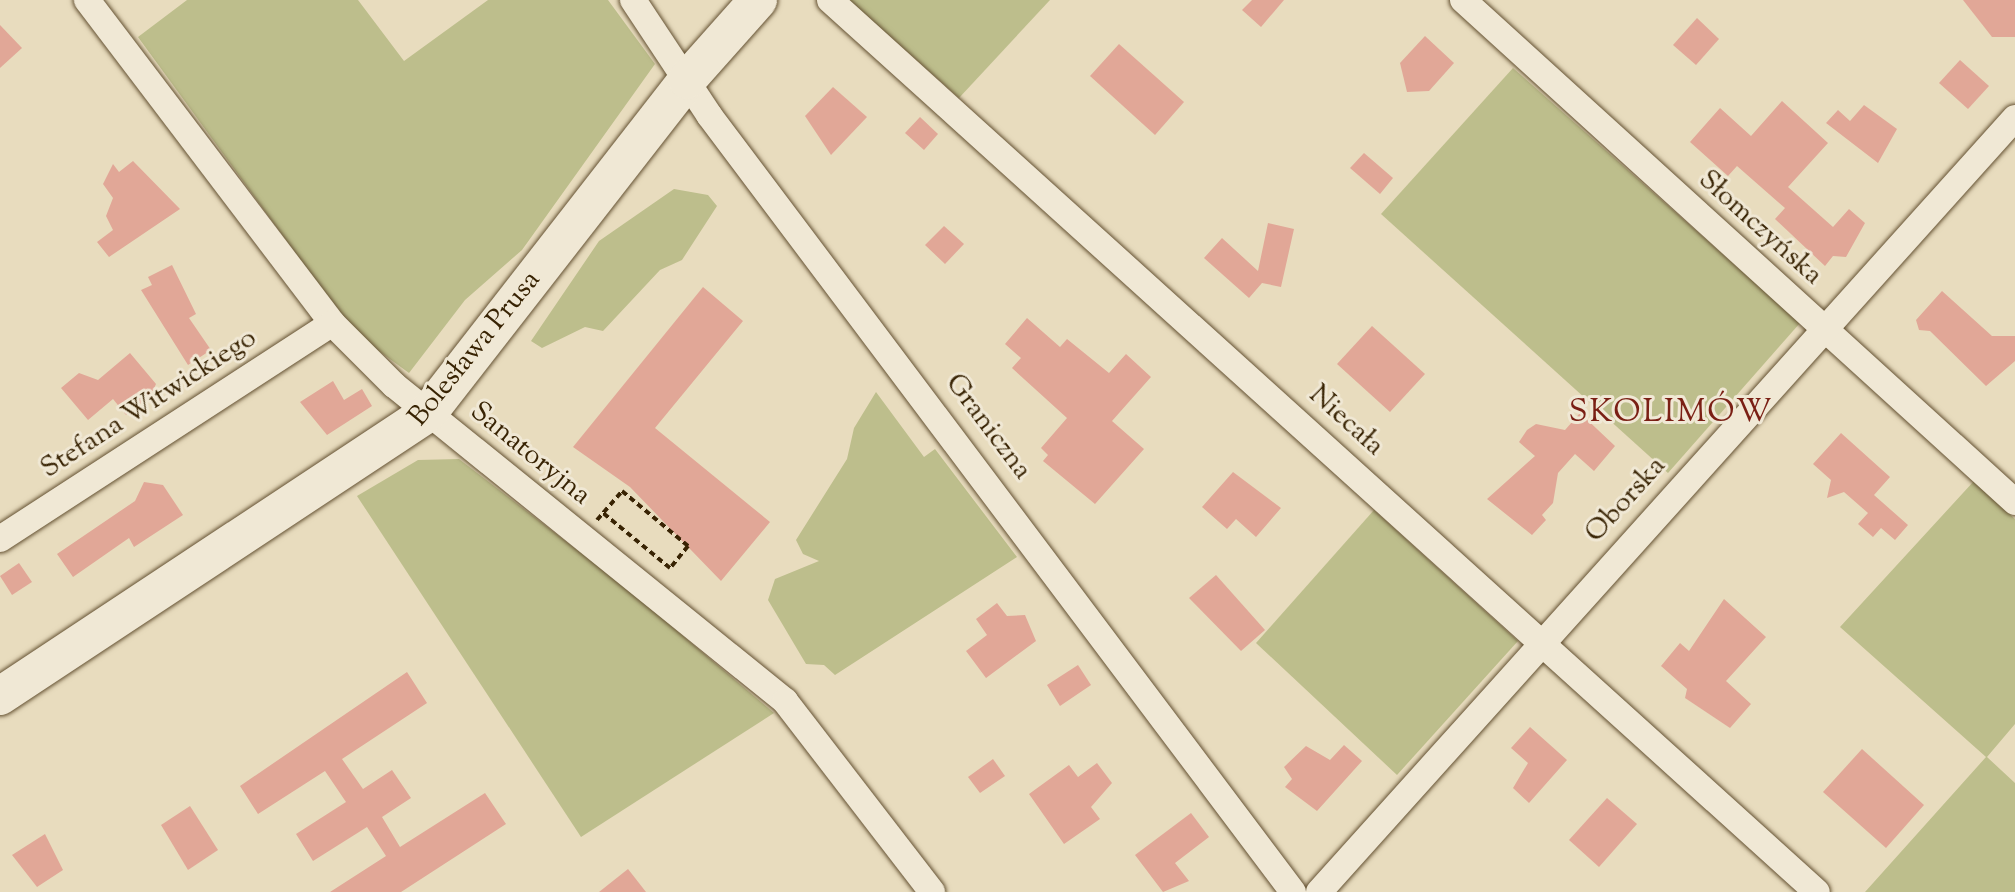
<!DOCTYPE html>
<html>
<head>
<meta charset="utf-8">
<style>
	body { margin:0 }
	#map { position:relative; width:2015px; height:892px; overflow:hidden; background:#e8dcbe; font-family:"Sorts Mill Goudy",serif }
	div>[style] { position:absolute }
	.green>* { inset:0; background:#bdbe8c }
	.building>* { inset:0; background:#e1a797 }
	.path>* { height:4px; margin-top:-2px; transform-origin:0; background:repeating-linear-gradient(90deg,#382303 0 6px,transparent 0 10px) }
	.roads { filter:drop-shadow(0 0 2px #645132) drop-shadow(0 0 2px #645132) }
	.street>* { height:26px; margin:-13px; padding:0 13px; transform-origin:13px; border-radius:13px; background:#f0e8d5 }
	.secondary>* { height:38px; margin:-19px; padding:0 19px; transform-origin:19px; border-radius:19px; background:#f0e8d5 }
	span { translate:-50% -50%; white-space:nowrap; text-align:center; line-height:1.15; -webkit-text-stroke:6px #f0e8d5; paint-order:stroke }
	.street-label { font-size:28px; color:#382303 }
	.quarter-label { font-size:32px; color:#7a1f14; letter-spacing:2px }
</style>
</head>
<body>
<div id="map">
	<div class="green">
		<i style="clip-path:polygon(187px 0,358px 0,404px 61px,488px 0,608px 0,655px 64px,522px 250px,465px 300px,409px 373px,353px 332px,138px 37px)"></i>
		<i style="clip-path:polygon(849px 0,1050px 0,959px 98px)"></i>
		<i style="clip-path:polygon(1513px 68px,1800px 323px,1668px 473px,1381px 214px)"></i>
		<i style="clip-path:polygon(674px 189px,708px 195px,717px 206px,682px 260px,660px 270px,603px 331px,585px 327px,542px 348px,531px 341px,599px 241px)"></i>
		<i style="clip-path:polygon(876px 392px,924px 457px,935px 449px,1017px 557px,835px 675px,824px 665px,806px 664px,768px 600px,775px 579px,819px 561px,803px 554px,796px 540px,847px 459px,854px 428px)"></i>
		<i style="clip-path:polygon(459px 459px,625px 587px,774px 713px,581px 837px,357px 496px,418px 460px)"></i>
		<i style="clip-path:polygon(1974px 481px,2015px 519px,2015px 724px,1987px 757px,2015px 783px,2015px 892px,1865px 892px,1986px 757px,1840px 627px)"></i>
		<i style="clip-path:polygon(1374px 510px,1518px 641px,1397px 775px,1256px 643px)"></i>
	</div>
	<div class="building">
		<i style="clip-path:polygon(1252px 0,1284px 0,1261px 27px,1242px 10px)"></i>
		<i style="clip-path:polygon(1963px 0,2015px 0,2015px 37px,1992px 37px)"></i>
		<i style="clip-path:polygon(1697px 18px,1719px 39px,1696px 65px,1673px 45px)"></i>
		<i style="clip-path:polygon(0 25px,22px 48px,0 68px)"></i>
		<i style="clip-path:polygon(1425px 36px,1454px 63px,1429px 91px,1407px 92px,1400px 63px)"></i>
		<i style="clip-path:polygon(1119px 44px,1184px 102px,1155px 135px,1090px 76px)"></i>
		<i style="clip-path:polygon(1960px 60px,1989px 86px,1968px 109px,1939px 83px)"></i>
		<i style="clip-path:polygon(833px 87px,867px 117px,831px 155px,805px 116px)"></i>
		<i style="clip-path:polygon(1782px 101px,1828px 143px,1788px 187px,1833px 227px,1849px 209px,1865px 223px,1846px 257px,1833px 256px,1825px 266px,1775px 219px,1785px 208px,1737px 166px,1728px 176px,1690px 142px,1720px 108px,1751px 136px)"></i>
		<i style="clip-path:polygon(1864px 105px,1897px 129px,1878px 163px,1826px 123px,1838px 110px,1850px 121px)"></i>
		<i style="clip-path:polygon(920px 117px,938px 134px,924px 150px,905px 133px)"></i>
		<i style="clip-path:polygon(1364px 153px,1393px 178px,1380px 194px,1350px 168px)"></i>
		<i style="clip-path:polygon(133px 161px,180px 209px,109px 257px,97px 242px,113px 230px,106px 216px,113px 198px,103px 184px,113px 164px,119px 172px)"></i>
		<i style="clip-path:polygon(1268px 223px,1294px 229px,1281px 287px,1262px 283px,1249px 298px,1204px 258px,1222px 238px,1258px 271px)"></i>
		<i style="clip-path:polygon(944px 226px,964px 244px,945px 264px,925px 245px)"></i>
		<i style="clip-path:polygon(172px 265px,196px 314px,189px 318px,211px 350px,188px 365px,141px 290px,152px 285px,148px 277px)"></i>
		<i style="clip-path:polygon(703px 287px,743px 321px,655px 428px,770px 522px,721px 581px,630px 487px,573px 447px)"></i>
		<i style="clip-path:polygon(1942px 291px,1992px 336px,2015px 336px,2015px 361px,1986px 386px,1930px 331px,1919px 330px,1916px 320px)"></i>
		<i style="clip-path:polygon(1027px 318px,1060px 347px,1067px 339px,1109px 373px,1126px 354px,1151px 377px,1112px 421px,1144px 449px,1095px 504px,1043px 461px,1048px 455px,1041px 448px,1067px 418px,1012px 368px,1021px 358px,1005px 344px)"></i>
		<i style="clip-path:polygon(1372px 326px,1425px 374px,1390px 412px,1337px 364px)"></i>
		<i style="clip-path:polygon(130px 353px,156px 384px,151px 395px,126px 415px,113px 399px,88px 420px,61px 388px,79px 373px,98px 380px)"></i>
		<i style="clip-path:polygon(333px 381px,344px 400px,362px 389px,372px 406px,327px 435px,300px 402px)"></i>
		<i style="clip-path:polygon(1580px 413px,1615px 446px,1594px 471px,1575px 454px,1558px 473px,1553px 503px,1542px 515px,1546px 520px,1532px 535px,1487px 499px,1535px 456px,1519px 442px,1527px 430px,1536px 424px,1565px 430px)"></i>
		<i style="clip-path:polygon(1841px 433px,1890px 477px,1874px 495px,1908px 525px,1895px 540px,1881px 528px,1873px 537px,1858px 524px,1868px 513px,1844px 492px,1827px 498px,1831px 480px,1813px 464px)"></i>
		<i style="clip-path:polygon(1233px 472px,1281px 508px,1256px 537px,1236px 519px,1227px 529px,1202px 507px)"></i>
		<i style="clip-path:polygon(144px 482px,163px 485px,183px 515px,134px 547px,129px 538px,73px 577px,57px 554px,135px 501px)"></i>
		<i style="clip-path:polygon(19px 563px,32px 582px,12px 595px,0 576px)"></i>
		<i style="clip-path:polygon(1216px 575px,1265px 630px,1241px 651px,1189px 598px)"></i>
		<i style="clip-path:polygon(1724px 599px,1766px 637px,1726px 681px,1751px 704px,1730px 728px,1685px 698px,1687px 689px,1661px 666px,1680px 643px,1689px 651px)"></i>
		<i style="clip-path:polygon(997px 603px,1007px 616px,1025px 615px,1036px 641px,986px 678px,966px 651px,987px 635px,976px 619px)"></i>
		<i style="clip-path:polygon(1078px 665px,1091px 685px,1060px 706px,1047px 685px)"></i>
		<i style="clip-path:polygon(407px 672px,427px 703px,342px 759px,363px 789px,392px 770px,411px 798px,382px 817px,400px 847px,485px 793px,506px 824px,401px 892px,330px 892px,386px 856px,367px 827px,313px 861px,296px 834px,346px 802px,325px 771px,258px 814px,240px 786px)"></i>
		<i style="clip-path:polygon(1530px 727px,1567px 760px,1529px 803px,1513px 788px,1528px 763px,1511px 748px)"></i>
		<i style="clip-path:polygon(1344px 745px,1362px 761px,1317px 811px,1285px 787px,1292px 779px,1284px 767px,1306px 746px,1330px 760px)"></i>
		<i style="clip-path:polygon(1862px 749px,1924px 805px,1886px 848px,1823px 792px)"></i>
		<i style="clip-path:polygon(993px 759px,1005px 776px,980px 793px,968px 777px)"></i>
		<i style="clip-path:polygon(1097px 763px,1112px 783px,1091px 807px,1100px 819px,1064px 844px,1029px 794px,1069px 765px,1078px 777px)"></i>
		<i style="clip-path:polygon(1607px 798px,1637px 824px,1599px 867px,1569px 840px)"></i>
		<i style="clip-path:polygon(190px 806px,218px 850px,188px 870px,161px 825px)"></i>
		<i style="clip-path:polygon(1191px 813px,1209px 837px,1175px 863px,1189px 881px,1163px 892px,1135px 855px)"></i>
		<i style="clip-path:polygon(45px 834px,63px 870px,37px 887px,12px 855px)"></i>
		<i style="clip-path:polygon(628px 869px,646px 892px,599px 892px)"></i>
	</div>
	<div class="path">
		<i style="left:597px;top:520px;width:38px;rotate:-49deg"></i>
		<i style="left:622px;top:491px;width:86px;rotate:39.8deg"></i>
		<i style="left:688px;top:546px;width:28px;rotate:129deg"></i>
		<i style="left:670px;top:568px;width:87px;rotate:-140.6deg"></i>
	</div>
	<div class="roads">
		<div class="street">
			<i style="left:87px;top:0;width:405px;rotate:52.8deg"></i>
			<i style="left:332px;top:323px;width:88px;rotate:45deg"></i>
			<i style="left:394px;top:385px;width:503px;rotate:38.94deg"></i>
			<i style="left:785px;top:701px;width:241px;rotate:52.4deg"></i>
			<i style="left:633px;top:0;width:138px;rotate:56.5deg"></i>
			<i style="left:709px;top:115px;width:972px;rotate:53.07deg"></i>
			<i style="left:830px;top:0;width:1330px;rotate:42.11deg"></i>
			<i style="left:1463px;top:0;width:746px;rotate:42.28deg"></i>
			<i style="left:0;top:539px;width:396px;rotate:-33deg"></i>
			<i style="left:1319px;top:892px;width:1041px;rotate:-48.04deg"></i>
		</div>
		<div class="secondary">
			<i style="left:0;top:696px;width:513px;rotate:-33.47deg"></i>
			<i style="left:428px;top:413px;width:422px;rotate:-52.1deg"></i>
			<i style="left:687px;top:80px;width:107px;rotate:-48.4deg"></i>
		</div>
	</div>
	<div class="street-label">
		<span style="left:1760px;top:228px;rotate:42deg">Słomczyńska</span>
		<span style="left:475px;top:349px;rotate:-51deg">Bolesława Prusa</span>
		<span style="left:149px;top:404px;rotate:-33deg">Stefana Witwickiego</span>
		<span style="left:1346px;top:421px;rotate:42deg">Niecała</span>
		<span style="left:988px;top:427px;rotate:53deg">Graniczna</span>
		<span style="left:530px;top:454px;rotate:39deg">Sanatoryjna</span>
		<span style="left:1626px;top:500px;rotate:-48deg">Oborska</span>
	</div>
	<div class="quarter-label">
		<span style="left:1671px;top:413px">SKOLIMÓW</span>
	</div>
</div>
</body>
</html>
